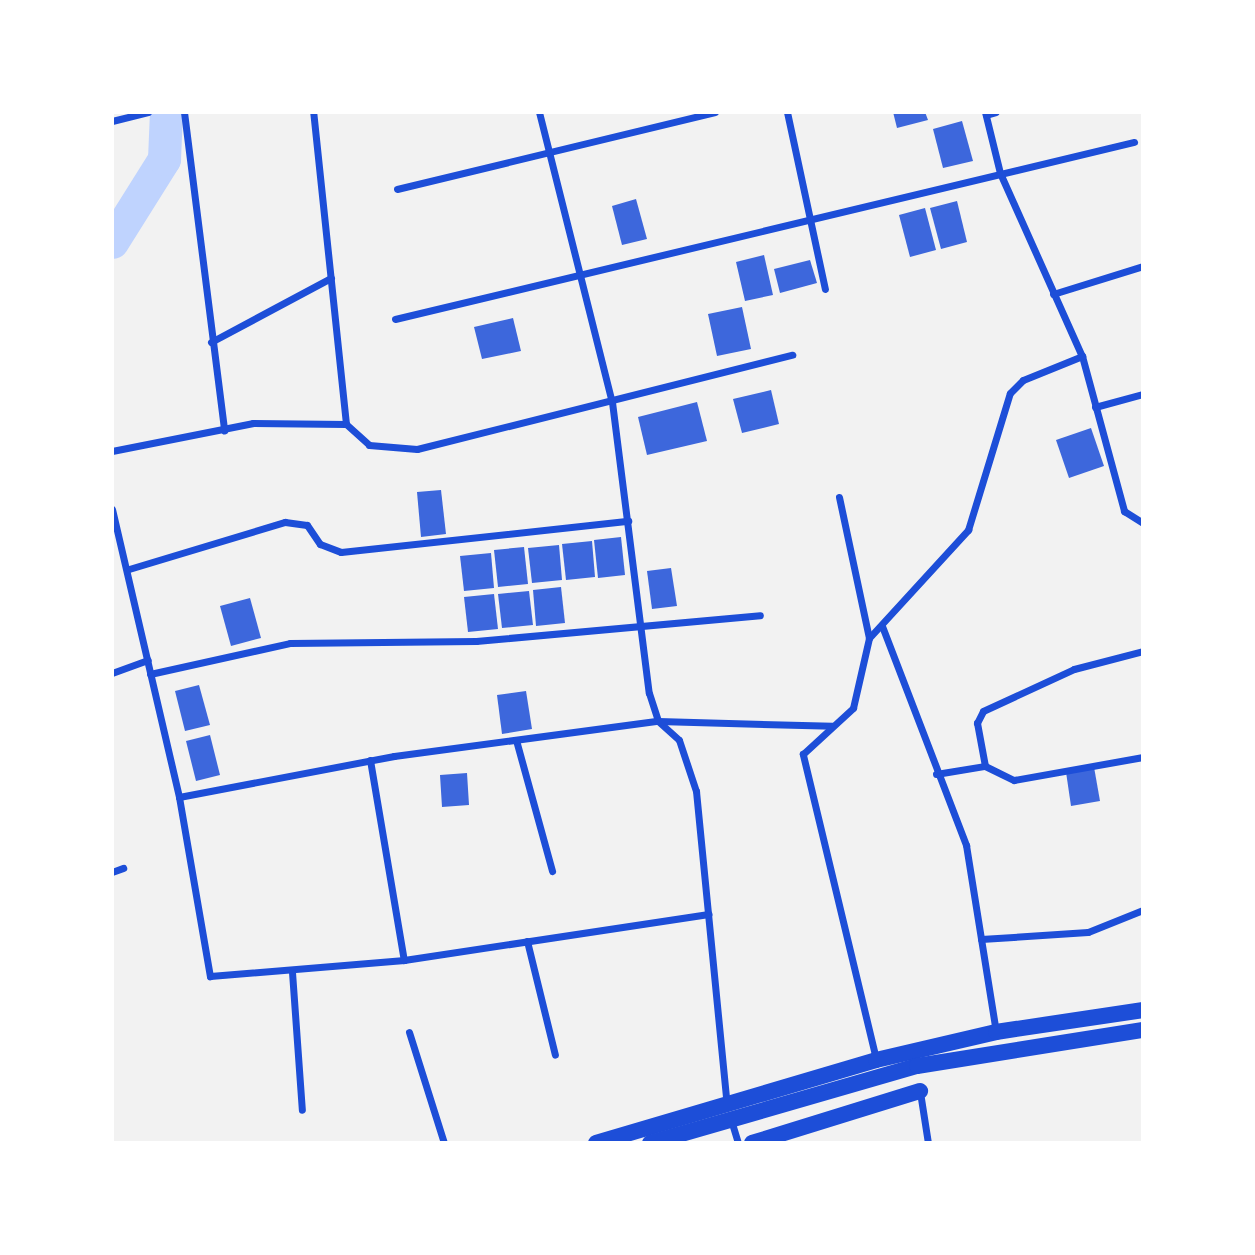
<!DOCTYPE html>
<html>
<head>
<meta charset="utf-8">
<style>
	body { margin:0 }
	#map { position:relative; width:1255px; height:1255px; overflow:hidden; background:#f2f2f2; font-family:"Times New Roman",serif }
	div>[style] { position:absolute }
	.river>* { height:33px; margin:-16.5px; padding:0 16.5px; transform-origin:16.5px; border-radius:16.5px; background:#bfd3fe }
	.building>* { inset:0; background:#3d67dc }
	.minor>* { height:7px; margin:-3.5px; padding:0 3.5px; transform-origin:3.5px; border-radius:3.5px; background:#1d4ed8 }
	.primary>* { height:16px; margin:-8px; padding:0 8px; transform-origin:8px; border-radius:8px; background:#1d4ed8 }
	span { translate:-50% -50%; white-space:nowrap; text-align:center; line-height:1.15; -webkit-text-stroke:5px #fff; paint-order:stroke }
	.frame { position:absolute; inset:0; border:114px solid #fff; pointer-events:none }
</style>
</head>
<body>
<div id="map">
	<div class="river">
		<i style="left:112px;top:242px;width:98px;rotate:-57.9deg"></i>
		<i style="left:164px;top:159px;width:47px;rotate:-87.6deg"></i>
	</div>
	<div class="building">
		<i style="clip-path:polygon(893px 112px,925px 112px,928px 120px,897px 128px)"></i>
		<i style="clip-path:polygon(962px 121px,973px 161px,943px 168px,933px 129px)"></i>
		<i style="clip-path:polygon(636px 199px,647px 239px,622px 245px,612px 206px)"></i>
		<i style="clip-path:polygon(957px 201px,967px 242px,941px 249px,930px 208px)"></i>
		<i style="clip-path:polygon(925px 208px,936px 250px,910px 257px,899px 215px)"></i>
		<i style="clip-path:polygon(764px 255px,773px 295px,745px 301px,736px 262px)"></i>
		<i style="clip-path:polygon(810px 260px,817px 283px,780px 293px,774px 269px)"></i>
		<i style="clip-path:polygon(742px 307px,751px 349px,717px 356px,708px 314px)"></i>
		<i style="clip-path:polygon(513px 318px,521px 351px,482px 359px,474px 327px)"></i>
		<i style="clip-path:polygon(771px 390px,779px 424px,742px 433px,733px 399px)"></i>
		<i style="clip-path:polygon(697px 402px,707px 441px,647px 455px,638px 417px)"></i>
		<i style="clip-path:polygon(1091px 428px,1104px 466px,1069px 478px,1056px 440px)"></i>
		<i style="clip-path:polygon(441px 490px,446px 534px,421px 537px,417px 492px)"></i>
		<i style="clip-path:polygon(621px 537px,625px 575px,598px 578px,594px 540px)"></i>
		<i style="clip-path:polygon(592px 541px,595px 577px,566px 580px,562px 544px)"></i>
		<i style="clip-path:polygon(559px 545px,562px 580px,532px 583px,528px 548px)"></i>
		<i style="clip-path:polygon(524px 547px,528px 584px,498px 587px,494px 550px)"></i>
		<i style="clip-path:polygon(491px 553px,494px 588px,464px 591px,460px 556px)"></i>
		<i style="clip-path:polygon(671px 568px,677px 606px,652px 609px,647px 571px)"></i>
		<i style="clip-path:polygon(561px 587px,565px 623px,536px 626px,533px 590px)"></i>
		<i style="clip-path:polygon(529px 591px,533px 625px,502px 628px,498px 594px)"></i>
		<i style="clip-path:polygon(494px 594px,498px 629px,468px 632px,464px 597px)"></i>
		<i style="clip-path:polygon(250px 598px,261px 638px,231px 646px,220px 606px)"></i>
		<i style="clip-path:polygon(199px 685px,210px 725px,185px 731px,175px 691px)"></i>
		<i style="clip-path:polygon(526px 691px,532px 729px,502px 734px,497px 695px)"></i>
		<i style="clip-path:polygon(210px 735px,220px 775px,196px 781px,186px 741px)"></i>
		<i style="clip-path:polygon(1094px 767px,1100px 801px,1071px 806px,1066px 772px)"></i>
		<i style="clip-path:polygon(467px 773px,469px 805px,442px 807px,440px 775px)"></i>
	</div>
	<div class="minor">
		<i style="left:184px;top:112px;width:321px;rotate:82.8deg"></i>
		<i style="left:539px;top:112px;width:299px;rotate:75.9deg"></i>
		<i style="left:612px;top:402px;width:293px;rotate:82.8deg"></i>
		<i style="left:649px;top:693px;width:29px;rotate:72deg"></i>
		<i style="left:658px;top:721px;width:28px;rotate:42deg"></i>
		<i style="left:679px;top:740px;width:54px;rotate:71.6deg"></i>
		<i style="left:696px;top:791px;width:316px;rotate:84.4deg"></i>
		<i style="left:787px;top:112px;width:181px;rotate:77.9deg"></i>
		<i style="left:985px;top:112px;width:63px;rotate:76.2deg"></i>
		<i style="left:1000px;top:173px;width:201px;rotate:65.9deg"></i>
		<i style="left:1082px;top:356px;width:161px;rotate:74.8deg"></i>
		<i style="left:1124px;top:511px;width:22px;rotate:32deg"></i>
		<i style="left:986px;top:115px;width:10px;rotate:-17deg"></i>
		<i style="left:112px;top:121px;width:37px;rotate:-14deg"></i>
		<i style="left:397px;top:189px;width:327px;rotate:-13.6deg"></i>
		<i style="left:1053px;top:294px;width:94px;rotate:-17.3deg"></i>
		<i style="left:395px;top:319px;width:760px;rotate:-13.47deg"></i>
		<i style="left:211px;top:342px;width:136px;rotate:-28.1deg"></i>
		<i style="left:1095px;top:407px;width:50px;rotate:-15.2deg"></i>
		<i style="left:346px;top:424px;width:31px;rotate:42deg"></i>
		<i style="left:369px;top:445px;width:48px;rotate:4.8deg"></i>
		<i style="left:417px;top:449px;width:387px;rotate:-14.1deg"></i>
		<i style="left:112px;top:451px;width:144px;rotate:-11.2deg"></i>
		<i style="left:253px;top:423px;width:93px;rotate:0.6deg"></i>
		<i style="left:346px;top:424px;width:314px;rotate:-96deg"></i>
		<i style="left:839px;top:497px;width:144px;rotate:78deg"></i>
		<i style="left:112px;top:509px;width:296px;rotate:76.9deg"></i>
		<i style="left:179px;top:797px;width:182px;rotate:80.2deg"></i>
		<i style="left:210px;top:976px;width:195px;rotate:-4.7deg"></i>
		<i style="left:404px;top:960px;width:308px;rotate:-8.6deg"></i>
		<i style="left:129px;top:569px;width:163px;rotate:-16.8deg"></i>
		<i style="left:285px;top:522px;width:22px;rotate:8deg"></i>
		<i style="left:307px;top:525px;width:23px;rotate:56deg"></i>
		<i style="left:320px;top:544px;width:22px;rotate:21deg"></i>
		<i style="left:341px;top:552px;width:289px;rotate:-6.2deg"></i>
		<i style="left:882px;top:626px;width:235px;rotate:69deg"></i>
		<i style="left:966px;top:845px;width:189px;rotate:80.9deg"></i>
		<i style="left:112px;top:673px;width:38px;rotate:-20deg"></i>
		<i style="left:150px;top:674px;width:143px;rotate:-12.5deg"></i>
		<i style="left:290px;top:643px;width:186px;rotate:-0.6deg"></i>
		<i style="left:476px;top:641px;width:285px;rotate:-5.2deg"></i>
		<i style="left:516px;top:740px;width:136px;rotate:74.6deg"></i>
		<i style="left:370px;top:760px;width:203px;rotate:80.4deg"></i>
		<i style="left:985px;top:766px;width:44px;rotate:-100.5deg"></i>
		<i style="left:977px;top:723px;width:13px;rotate:-63deg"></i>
		<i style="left:983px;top:711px;width:100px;rotate:-24.8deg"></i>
		<i style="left:1074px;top:669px;width:71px;rotate:-14.6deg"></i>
		<i style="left:936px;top:774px;width:50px;rotate:-9.3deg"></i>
		<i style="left:985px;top:766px;width:32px;rotate:26deg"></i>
		<i style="left:1014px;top:780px;width:131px;rotate:-10.1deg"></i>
		<i style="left:179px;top:797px;width:219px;rotate:-10.8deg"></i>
		<i style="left:394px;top:756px;width:266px;rotate:-7.6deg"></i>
		<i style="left:658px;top:721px;width:174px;rotate:1.6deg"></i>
		<i style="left:112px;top:872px;width:12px;rotate:-20deg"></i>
		<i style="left:981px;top:939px;width:107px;rotate:-3.7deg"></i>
		<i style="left:1088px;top:932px;width:59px;rotate:-21.8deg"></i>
		<i style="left:527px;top:941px;width:117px;rotate:76.2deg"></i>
		<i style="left:292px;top:972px;width:138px;rotate:85.9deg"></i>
		<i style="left:409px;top:1032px;width:116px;rotate:72.5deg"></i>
		<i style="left:876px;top:1059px;width:314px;rotate:-103.5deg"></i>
		<i style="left:803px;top:754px;width:68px;rotate:-42.6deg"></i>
		<i style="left:853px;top:708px;width:72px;rotate:-77.1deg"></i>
		<i style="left:869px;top:638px;width:147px;rotate:-47.5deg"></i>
		<i style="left:968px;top:530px;width:143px;rotate:-73deg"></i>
		<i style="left:1010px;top:393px;width:18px;rotate:-45deg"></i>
		<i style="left:1023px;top:380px;width:64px;rotate:-22.1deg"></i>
		<i style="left:920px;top:1092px;width:52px;rotate:81.1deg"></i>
		<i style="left:731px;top:1120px;width:24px;rotate:73deg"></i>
	</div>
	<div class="primary">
		<i style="left:596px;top:1143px;width:292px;rotate:-16.5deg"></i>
		<i style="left:876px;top:1060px;width:123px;rotate:-13.1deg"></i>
		<i style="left:996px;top:1032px;width:149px;rotate:-8.5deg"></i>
		<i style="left:650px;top:1143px;width:278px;rotate:-16.1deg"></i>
		<i style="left:917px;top:1066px;width:229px;rotate:-9.1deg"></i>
		<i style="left:752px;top:1143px;width:176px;rotate:-17.2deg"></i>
	</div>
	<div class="frame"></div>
</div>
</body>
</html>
